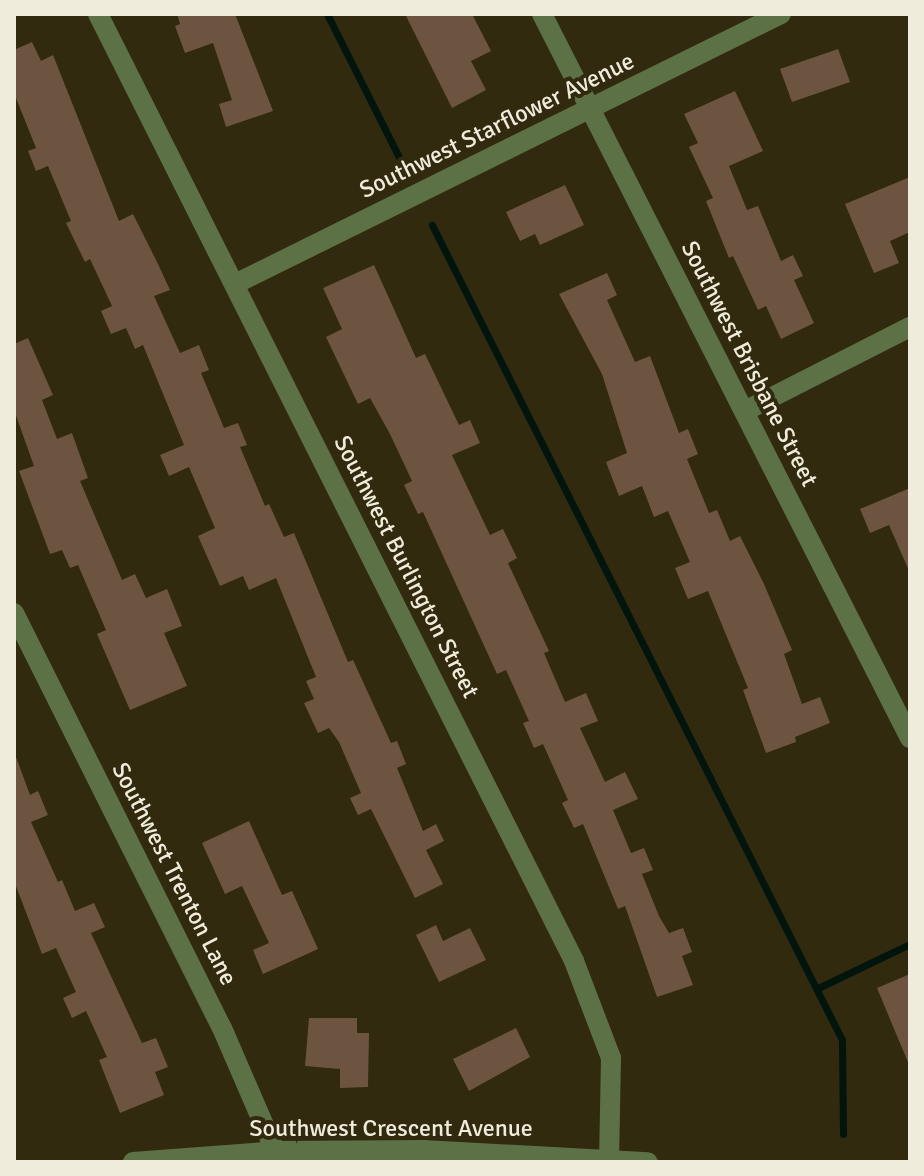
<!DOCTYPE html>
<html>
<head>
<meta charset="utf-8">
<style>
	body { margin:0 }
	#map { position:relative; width:924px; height:1176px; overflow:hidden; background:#312a0e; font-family:Signika,sans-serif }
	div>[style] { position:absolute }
	.stream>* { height:7px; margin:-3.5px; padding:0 3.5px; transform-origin:3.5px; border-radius:3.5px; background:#01150c }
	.building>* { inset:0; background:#6c5441 }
	.minor>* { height:20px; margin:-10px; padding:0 10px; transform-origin:10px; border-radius:10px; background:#5d7147 }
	span { translate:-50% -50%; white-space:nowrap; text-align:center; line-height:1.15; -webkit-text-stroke:8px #312a0e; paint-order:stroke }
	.street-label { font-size:24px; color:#f0ecdc }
	.frame { position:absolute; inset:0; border:16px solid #f0ecdc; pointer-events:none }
</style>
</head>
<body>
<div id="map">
	<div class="stream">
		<i style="left:327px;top:14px;width:165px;rotate:63.3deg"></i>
		<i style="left:432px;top:225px;width:912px;rotate:63.29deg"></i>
		<i style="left:842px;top:1040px;width:94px;rotate:89.4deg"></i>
		<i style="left:818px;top:988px;width:102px;rotate:-25.6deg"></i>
	</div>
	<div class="building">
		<i style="clip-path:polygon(177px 14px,235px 14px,273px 111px,226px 127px,219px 104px,232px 100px,213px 43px,185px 53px,175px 26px,180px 24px)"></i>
		<i style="clip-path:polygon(405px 14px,472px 14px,491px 51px,471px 61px,486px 90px,452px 108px)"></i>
		<i style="clip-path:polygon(32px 42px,41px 61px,53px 55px,119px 221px,133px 214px,158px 264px,170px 290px,154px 296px,180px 353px,199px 345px,209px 370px,201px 373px,224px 428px,238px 423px,247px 445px,240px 447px,265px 506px,269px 504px,284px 537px,294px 533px,348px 662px,353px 660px,391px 743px,397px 741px,406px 764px,397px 768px,423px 831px,436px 824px,444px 841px,426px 850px,443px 884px,415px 898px,371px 809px,358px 815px,350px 798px,361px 793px,339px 742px,329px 728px,318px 733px,304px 703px,314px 699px,306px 681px,316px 677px,276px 578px,249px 590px,243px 576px,220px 586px,198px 536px,215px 528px,189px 467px,169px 476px,160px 455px,184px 445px,143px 345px,135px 349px,126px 328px,111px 334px,101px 311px,112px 306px,90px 259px,85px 262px,66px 223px,71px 221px,48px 166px,36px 171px,28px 151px,36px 148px,14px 93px,14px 50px)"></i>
		<i style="clip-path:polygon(838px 49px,850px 82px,792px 102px,780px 69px)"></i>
		<i style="clip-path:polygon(735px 91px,763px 151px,729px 166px,747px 210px,758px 206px,781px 261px,793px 255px,803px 276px,794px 280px,814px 323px,781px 339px,766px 306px,758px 310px,733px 256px,729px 258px,706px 201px,713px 198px,689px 147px,698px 143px,684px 114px)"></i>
		<i style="clip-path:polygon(910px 177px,910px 232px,890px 241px,899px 263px,874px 273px,845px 204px)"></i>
		<i style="clip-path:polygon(565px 185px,584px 225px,540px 245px,535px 234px,520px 241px,506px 212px)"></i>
		<i style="clip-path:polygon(374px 265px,416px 358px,425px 354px,459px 425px,470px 420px,480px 443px,452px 455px,490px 535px,503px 529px,517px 558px,508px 563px,549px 651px,544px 653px,565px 702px,586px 693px,598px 721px,580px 728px,605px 782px,625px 772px,638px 799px,613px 810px,631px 853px,644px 848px,653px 870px,642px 874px,659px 916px,669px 933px,683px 928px,692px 952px,682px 956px,693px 985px,657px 997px,625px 906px,618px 909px,583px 824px,574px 828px,562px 803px,568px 800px,543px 744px,534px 748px,523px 723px,529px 721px,506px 670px,497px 674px,423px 512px,418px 514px,404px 485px,412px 481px,390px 434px,370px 398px,358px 404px,326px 337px,342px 329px,323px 288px)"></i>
		<i style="clip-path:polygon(607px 273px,617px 295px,607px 300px,635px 362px,650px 356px,679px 433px,688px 429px,698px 454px,687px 459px,709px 513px,717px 510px,730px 541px,740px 536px,764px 584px,792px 650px,784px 654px,802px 704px,820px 697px,830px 723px,795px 737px,796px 742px,766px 753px,743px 690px,748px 688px,708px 591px,688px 599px,675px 568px,690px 562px,668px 511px,654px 517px,642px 486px,619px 496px,606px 462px,627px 453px,602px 374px,559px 294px)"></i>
		<i style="clip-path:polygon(28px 338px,53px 395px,42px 400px,57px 439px,72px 433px,88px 478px,80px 481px,122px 580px,135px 574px,146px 598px,167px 589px,182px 626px,164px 633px,187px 686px,130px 710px,97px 634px,106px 630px,78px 565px,70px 568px,62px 550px,50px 554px,19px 471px,34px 466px,14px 410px,14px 344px)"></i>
		<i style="clip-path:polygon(910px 488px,910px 573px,889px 525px,870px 533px,860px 509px)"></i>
		<i style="clip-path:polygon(16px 757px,30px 795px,38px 791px,48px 815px,31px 822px,58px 882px,62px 880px,75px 911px,94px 903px,105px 927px,91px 933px,142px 1043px,156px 1038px,168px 1067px,155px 1072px,164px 1095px,120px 1113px,99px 1060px,107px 1057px,86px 1011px,72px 1018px,63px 998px,76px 992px,56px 948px,42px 954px,14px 881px)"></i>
		<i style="clip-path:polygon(249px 821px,282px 895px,292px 891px,318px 949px,263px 974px,253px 950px,269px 943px,242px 886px,225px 894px,202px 843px)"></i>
		<i style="clip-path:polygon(436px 925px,443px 941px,470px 928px,486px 960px,439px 982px,416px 935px)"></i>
		<i style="clip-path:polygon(910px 974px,910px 1067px,877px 988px)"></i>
		<i style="clip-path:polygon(309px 1018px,357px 1018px,357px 1033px,369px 1033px,368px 1087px,340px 1088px,340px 1069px,305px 1066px)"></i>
		<i style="clip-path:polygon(516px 1028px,530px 1057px,469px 1091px,453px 1059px)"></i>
	</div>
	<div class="minor">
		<i style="left:98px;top:14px;width:1060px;rotate:63.31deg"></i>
		<i style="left:574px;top:961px;width:104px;rotate:69.1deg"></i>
		<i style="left:611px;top:1058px;width:100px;rotate:91.1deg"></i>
		<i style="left:542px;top:14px;width:812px;rotate:63.06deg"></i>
		<i style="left:235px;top:284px;width:609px;rotate:-26.31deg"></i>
		<i style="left:745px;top:411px;width:185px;rotate:-27deg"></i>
		<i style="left:14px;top:613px;width:464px;rotate:63.4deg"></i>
		<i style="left:222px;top:1028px;width:146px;rotate:66.6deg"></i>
		<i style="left:133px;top:1162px;width:145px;rotate:-4.3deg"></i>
		<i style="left:278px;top:1151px;width:145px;rotate:-0.4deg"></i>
		<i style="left:423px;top:1150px;width:225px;rotate:3.1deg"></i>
	</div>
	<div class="street-label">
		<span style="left:497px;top:126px;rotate:-26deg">Southwest Starflower Avenue</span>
		<span style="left:749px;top:364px;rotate:63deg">Southwest Brisbane Street</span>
		<span style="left:406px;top:567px;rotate:63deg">Southwest Burlington Street</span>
		<span style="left:174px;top:874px;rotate:63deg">Southwest Trenton Lane</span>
		<span style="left:391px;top:1129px">Southwest Crescent Avenue</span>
	</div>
	<div class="frame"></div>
</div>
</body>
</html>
